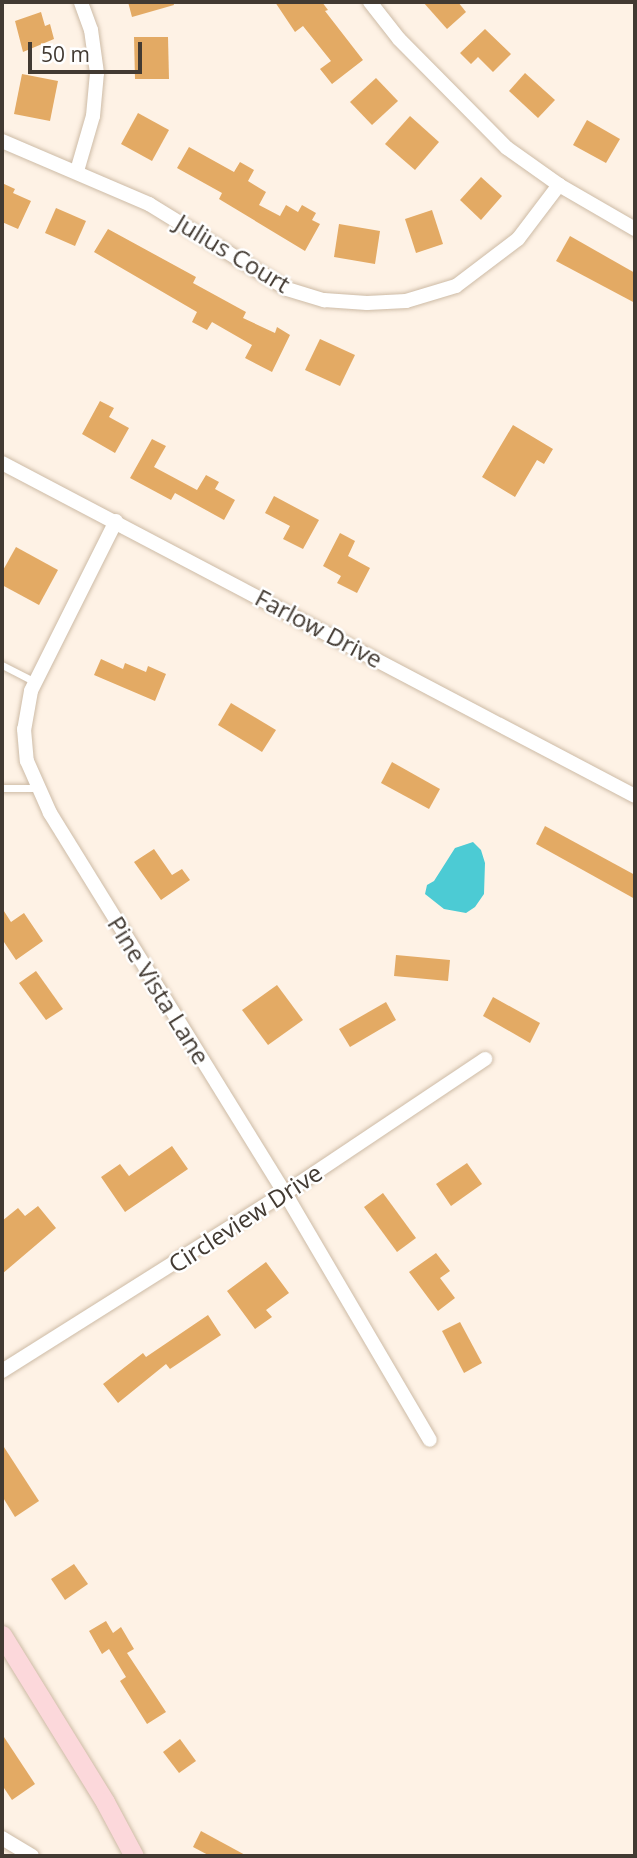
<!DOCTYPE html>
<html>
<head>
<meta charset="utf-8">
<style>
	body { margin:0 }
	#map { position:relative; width:637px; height:1858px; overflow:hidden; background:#fef2e5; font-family:"Open Sans",sans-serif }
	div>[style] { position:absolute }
	.water>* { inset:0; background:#4ccbd4 }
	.building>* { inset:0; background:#e3aa64 }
	.roads { filter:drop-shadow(0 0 2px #cdbba6) drop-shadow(0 0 2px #cdbba6) }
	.lane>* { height:7px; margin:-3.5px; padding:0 3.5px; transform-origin:3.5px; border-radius:3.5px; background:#fff }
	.street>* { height:14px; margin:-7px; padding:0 7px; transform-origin:7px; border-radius:7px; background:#fff }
	.secondary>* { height:19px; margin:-9.5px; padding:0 9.5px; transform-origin:9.5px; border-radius:9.5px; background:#fcd8db }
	span { translate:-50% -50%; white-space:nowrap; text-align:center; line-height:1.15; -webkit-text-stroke:5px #fff; paint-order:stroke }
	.street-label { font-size:24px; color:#423a32 }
	.frame { position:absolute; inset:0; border:4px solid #423a32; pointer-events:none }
	.scale { position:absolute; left:28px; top:42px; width:114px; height:32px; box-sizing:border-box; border:4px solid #423a32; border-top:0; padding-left:9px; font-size:21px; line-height:24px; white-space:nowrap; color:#423a32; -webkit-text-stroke:5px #fff; paint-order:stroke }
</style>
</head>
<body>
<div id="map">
	<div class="water">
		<i style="clip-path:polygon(473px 842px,481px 850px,485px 863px,484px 894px,475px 907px,466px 913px,444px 909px,425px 894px,427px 885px,434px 881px,455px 848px)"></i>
	</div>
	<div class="building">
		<i style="clip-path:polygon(128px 2px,173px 2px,174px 5px,132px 17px)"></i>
		<i style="clip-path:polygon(275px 2px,322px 2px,328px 10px,325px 11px,363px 60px,332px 84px,320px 69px,331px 61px,303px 26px,295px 32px)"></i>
		<i style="clip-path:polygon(423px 2px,458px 2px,466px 12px,447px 29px)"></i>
		<i style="clip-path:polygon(41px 12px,45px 26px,50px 24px,54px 39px,23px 52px,15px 21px)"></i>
		<i style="clip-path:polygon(485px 29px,511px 54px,493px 72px,478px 57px,471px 64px,460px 53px)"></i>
		<i style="clip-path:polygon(134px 37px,168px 37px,169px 79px,135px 79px)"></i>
		<i style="clip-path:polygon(525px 73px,555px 100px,538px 118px,509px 91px)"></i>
		<i style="clip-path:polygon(22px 74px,58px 81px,50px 121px,14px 114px)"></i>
		<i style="clip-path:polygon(376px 78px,398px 101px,372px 125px,350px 102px)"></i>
		<i style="clip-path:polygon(138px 113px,169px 130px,152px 161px,121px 144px)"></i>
		<i style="clip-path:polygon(410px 116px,439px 142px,415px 170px,385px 144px)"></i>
		<i style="clip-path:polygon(587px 120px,620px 139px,606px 163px,573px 145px)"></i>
		<i style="clip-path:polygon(189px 147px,234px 172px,240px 162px,254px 170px,248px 181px,266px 192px,259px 205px,280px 216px,286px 205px,298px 212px,302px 205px,316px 213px,312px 220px,320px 224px,305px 251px,219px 199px,222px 193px,177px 168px)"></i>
		<i style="clip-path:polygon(481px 177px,502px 196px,481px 220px,460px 200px)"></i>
		<i style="clip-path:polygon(2px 183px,15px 189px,13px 193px,31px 201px,18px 229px,2px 222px)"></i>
		<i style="clip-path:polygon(56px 208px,86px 221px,75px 246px,45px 233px)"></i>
		<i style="clip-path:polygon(432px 210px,443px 244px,416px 253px,405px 219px)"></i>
		<i style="clip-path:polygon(339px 224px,380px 231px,375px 264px,334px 257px)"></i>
		<i style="clip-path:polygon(108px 229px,196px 277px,193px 283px,246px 312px,243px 318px,275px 333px,277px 327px,290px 335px,272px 372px,245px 358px,252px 345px,212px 322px,207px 330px,192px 322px,197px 312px,94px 252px)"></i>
		<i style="clip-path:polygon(570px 236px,635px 273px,635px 303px,556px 261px)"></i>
		<i style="clip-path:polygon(320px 339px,355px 355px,340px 386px,305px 370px)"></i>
		<i style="clip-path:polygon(100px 401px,114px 408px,109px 417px,129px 428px,115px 453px,82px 434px)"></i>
		<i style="clip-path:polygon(513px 425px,553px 449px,544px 464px,537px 460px,515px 497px,482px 477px)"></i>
		<i style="clip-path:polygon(152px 439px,166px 446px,154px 467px,197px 490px,206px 475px,219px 482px,215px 489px,235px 500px,224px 520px,175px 493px,171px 500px,130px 478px)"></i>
		<i style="clip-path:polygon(274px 496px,319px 520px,303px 549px,283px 539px,290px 526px,265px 513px)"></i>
		<i style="clip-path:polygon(340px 533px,355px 541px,348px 556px,370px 568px,357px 593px,337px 583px,341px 576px,323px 566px)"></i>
		<i style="clip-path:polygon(16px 547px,58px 570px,39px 605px,2px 585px,2px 572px)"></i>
		<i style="clip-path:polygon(101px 659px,123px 669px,125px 663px,146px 672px,148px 666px,166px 674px,155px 701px,94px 675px)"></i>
		<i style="clip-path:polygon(231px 703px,276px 730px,262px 752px,218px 725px)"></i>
		<i style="clip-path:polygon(392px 762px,440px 789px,429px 809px,381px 783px)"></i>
		<i style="clip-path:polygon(545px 826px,635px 875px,635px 899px,536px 844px)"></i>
		<i style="clip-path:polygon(154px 849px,172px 875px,182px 869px,190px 880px,161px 900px,134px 862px)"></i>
		<i style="clip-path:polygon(2px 908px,11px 922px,24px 913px,43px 941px,16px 960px,2px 939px)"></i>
		<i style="clip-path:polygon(396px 955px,450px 960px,448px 981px,394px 976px)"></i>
		<i style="clip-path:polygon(36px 971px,63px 1009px,46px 1020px,19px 983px)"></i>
		<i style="clip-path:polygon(277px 985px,303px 1020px,268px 1045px,242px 1010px)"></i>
		<i style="clip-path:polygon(493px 997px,540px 1023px,530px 1043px,483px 1016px)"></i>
		<i style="clip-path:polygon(386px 1002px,396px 1020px,350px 1047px,339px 1029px)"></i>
		<i style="clip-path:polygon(172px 1146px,188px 1169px,125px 1212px,101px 1177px,120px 1164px,129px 1176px)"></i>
		<i style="clip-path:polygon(467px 1163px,482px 1184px,451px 1206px,436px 1184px)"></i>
		<i style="clip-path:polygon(383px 1193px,416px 1238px,397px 1252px,364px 1207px)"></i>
		<i style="clip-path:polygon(38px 1206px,56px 1228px,2px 1274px,2px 1221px,18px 1208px,25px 1216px)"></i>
		<i style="clip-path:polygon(436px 1253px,450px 1271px,440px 1278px,455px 1298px,438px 1311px,409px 1272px)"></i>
		<i style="clip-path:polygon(266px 1262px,289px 1293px,266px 1310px,272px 1317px,255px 1329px,227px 1291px)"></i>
		<i style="clip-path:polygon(208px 1315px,221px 1335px,170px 1369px,166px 1364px,118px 1403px,103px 1384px,143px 1353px,146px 1357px)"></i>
		<i style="clip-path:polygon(460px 1322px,482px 1363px,464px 1373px,442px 1331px)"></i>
		<i style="clip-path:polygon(2px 1444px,39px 1501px,15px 1517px,2px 1496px)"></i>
		<i style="clip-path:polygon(74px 1564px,88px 1584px,65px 1600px,51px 1579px)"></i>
		<i style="clip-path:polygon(106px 1621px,113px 1633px,121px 1627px,134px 1649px,127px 1653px,166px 1712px,147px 1724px,120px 1681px,126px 1677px,109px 1649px,102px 1654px,89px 1631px)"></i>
		<i style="clip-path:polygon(2px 1734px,35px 1784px,12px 1800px,2px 1785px)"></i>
		<i style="clip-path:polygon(180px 1739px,196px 1761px,179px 1773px,163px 1752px)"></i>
		<i style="clip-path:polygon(201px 1831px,247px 1856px,210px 1856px,193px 1847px)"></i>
	</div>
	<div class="roads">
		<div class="lane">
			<i style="left:2px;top:665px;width:37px;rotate:27deg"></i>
			<i style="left:2px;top:788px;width:37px"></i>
		</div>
		<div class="street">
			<i style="left:370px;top:2px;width:47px;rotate:51.9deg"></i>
			<i style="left:399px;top:39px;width:153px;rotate:45.3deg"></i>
			<i style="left:507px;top:148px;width:64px;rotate:35.4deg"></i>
			<i style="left:559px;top:185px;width:88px;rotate:30.1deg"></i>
			<i style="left:2px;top:141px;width:160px;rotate:23.2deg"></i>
			<i style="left:149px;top:204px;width:162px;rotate:31.6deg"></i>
			<i style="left:287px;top:289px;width:39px;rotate:17deg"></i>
			<i style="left:324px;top:300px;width:43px;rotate:4deg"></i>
			<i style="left:367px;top:303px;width:39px;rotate:-3deg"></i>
			<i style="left:406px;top:301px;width:52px;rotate:-16.7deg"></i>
			<i style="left:456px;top:286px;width:78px;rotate:-37.2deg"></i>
			<i style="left:518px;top:239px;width:68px;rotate:-52.8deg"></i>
			<i style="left:77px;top:171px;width:57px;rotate:-73.8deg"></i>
			<i style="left:93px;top:116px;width:43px;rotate:-84.7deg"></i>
			<i style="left:97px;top:73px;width:43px;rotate:-97.9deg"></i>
			<i style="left:91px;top:30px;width:30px;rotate:-110deg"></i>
			<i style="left:2px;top:463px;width:715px;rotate:27.75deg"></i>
			<i style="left:116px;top:521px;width:190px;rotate:116.6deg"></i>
			<i style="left:31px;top:691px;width:39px;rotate:100deg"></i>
			<i style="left:24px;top:729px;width:32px;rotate:85deg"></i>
			<i style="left:27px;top:761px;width:57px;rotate:66.1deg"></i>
			<i style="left:50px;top:813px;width:447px;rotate:58.3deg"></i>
			<i style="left:285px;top:1193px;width:286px;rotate:59.6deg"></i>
			<i style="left:2px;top:1371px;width:334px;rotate:-32.2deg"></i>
			<i style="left:285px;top:1193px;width:241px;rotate:-33.8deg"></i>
			<i style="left:2px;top:1838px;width:35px;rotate:31deg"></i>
		</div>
		<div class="secondary">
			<i style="left:2px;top:1635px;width:196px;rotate:58.3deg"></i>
			<i style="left:105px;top:1802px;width:61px;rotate:61.8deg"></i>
		</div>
	</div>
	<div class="street-label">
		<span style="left:233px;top:253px;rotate:31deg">Julius Court</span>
		<span style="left:319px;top:628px;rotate:28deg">Farlow Drive</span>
		<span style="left:159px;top:990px;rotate:58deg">Pine Vista Lane</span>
		<span style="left:245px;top:1218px;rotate:-33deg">Circleview Drive</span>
	</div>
	<div class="frame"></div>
	<div class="scale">50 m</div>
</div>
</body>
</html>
